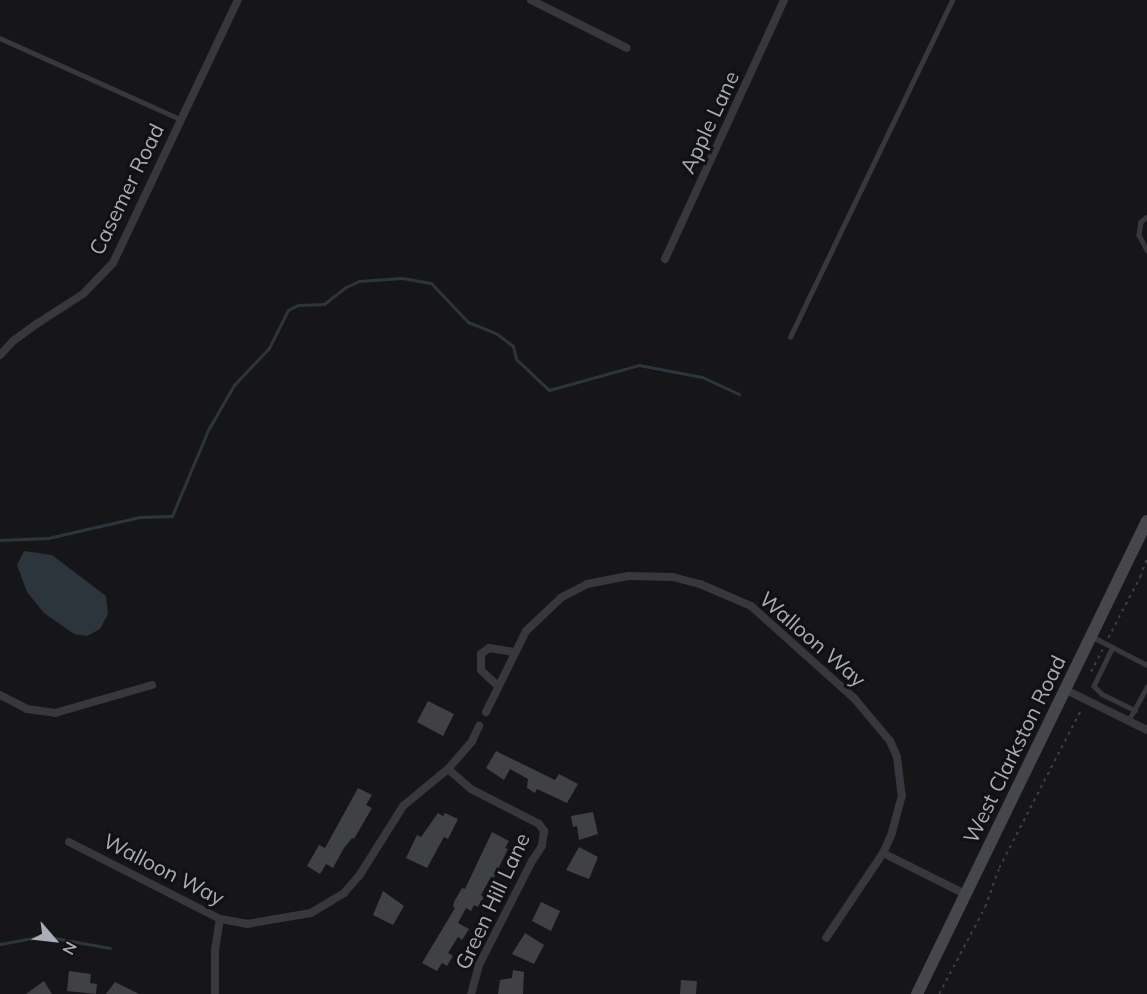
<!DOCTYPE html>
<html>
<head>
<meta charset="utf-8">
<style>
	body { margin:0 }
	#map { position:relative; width:1147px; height:994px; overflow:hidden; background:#161618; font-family:Mulish,sans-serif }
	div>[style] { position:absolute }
	.water>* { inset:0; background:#2c353c }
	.stream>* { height:3px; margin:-1.5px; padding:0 1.5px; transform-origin:1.5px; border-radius:1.5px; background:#2c353c }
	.building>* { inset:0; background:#404145 }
	.path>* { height:1.5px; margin-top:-0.75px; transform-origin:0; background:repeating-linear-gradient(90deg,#3d3f44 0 3px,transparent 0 7.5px) }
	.lane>* { height:4.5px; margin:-2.25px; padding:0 2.25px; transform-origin:2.25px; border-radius:2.25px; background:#37383d }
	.street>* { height:8px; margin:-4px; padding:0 4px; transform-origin:4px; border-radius:4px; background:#37383d }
	.secondary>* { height:12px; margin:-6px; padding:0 6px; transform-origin:6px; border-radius:6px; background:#45474d }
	span { translate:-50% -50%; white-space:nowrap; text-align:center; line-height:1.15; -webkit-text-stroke:6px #111113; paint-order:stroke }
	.street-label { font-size:21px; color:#a8adb8 }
	.north { position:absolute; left:24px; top:910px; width:60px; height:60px; -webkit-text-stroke:4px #111113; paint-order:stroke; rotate:118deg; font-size:16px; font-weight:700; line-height:24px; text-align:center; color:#a8adb8 }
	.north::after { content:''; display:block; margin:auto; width:21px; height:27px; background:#a8adb8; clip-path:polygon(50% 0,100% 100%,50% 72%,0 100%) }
</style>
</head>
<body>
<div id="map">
	<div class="water">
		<i style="clip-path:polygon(24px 551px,52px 555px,106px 596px,108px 614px,100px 629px,87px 636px,74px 634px,44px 613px,27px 592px,17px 565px)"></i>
	</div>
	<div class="stream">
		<i style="left:0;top:540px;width:48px;rotate:-2.4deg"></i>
		<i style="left:48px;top:538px;width:94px;rotate:-12.9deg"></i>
		<i style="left:140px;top:517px;width:32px;rotate:-2deg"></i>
		<i style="left:172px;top:516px;width:93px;rotate:-67.3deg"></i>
		<i style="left:208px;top:430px;width:52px;rotate:-60deg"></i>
		<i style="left:234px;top:385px;width:51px;rotate:-46.6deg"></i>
		<i style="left:269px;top:348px;width:42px;rotate:-63.4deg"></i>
		<i style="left:288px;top:310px;width:11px;rotate:-27deg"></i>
		<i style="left:298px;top:305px;width:26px;rotate:-2deg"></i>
		<i style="left:324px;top:304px;width:28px;rotate:-38deg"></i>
		<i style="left:346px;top:287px;width:14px;rotate:-25deg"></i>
		<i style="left:359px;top:281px;width:43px;rotate:-4deg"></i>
		<i style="left:402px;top:278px;width:29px;rotate:10deg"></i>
		<i style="left:431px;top:283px;width:54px;rotate:46.5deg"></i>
		<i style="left:468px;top:322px;width:31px;rotate:22deg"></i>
		<i style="left:497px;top:334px;width:20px;rotate:37deg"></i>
		<i style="left:513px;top:346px;width:13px;rotate:77deg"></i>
		<i style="left:516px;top:359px;width:45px;rotate:43.2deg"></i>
		<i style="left:549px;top:390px;width:93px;rotate:-15.5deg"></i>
		<i style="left:639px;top:365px;width:64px;rotate:10.8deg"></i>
		<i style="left:702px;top:377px;width:41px;rotate:24.7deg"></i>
		<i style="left:0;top:944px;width:44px;rotate:-10.5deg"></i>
		<i style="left:43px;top:936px;width:68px;rotate:10.2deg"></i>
	</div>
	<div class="building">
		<i style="clip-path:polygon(428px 701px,454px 714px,443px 736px,417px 722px)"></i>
		<i style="clip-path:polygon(496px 751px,555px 780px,559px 774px,578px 784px,567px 803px,537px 789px,535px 793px,527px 788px,528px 779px,510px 769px,504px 780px,486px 768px)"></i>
		<i style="clip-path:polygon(358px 788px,372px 795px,366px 805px,372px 808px,354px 839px,352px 838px,344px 848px,333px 868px,326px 864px,320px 874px,307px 866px,319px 845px,325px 848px)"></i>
		<i style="clip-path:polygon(593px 812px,598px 834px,579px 840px,577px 826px,573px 827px,571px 816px)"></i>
		<i style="clip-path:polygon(438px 813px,443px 816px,445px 813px,458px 819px,448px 839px,444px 837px,427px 868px,406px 858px,417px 835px,421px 837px)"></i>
		<i style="clip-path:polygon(492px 832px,509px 841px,505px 848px,508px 849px,493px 879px,491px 877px,481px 895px,484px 897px,478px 907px,474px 905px,471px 911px,466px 908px,458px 923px,469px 929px,462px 940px,458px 937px,448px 953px,453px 956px,447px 966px,442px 963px,437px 971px,422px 963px,455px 908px,453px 907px,454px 902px,462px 888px,465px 889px)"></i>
		<i style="clip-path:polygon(579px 847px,598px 857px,589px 879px,566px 870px)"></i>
		<i style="clip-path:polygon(383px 891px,404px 906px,393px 925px,373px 915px)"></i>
		<i style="clip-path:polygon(541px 902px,560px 911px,551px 931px,532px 921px)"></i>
		<i style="clip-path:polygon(525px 933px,544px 945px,534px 964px,512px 954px)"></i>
		<i style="clip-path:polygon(513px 970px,524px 972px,523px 994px,498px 994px,500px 980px,512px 978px)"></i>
		<i style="clip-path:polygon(69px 971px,91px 974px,90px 983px,97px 984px,96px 994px,67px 991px)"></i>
		<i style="clip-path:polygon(681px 980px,697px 981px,696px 994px,680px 994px)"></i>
		<i style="clip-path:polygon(44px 981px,52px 994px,26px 994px)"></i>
		<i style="clip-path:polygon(115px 982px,139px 994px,106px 994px)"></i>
	</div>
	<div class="path">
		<i style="left:1108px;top:638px;width:69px;rotate:-62.3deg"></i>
		<i style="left:1140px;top:577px;width:20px;rotate:-70deg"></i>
		<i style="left:1091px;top:672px;width:25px;rotate:-63deg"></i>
		<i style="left:939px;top:994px;width:98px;rotate:-62.1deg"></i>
		<i style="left:985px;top:907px;width:41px;rotate:-70.3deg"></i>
		<i style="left:999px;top:868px;width:180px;rotate:-62.6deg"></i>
	</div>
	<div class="lane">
		<i style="left:0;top:38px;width:197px;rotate:24.2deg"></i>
		<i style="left:1147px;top:217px;width:8px;rotate:140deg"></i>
		<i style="left:1141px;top:222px;width:13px;rotate:99deg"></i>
		<i style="left:1139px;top:235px;width:17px;rotate:62deg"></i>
		<i style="left:790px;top:337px;width:374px;rotate:-64.3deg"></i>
		<i style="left:1093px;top:637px;width:61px;rotate:27.4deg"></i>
		<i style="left:1113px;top:647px;width:43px;rotate:116deg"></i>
		<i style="left:1094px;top:686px;width:11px;rotate:45deg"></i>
		<i style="left:1102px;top:694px;width:37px;rotate:26deg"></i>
		<i style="left:1128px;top:721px;width:39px;rotate:-61deg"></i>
	</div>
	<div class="street">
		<i style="left:531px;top:0;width:107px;rotate:26.6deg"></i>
		<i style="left:665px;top:259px;width:285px;rotate:-65.3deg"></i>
		<i style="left:0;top:355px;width:19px;rotate:-47deg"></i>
		<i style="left:13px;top:341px;width:31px;rotate:-36deg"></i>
		<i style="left:38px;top:323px;width:54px;rotate:-32.8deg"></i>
		<i style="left:83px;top:294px;width:43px;rotate:-45.9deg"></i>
		<i style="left:113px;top:263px;width:291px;rotate:-64.6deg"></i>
		<i style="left:498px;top:686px;width:23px;rotate:-137deg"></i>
		<i style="left:481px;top:670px;width:16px;rotate:-90deg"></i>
		<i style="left:481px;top:654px;width:10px;rotate:-37deg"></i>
		<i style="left:489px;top:648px;width:26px;rotate:9deg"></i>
		<i style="left:1064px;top:689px;width:93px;rotate:26.3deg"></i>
		<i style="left:0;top:695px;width:30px;rotate:27deg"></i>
		<i style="left:27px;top:709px;width:28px;rotate:8deg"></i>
		<i style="left:55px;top:713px;width:101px;rotate:-16.1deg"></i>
		<i style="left:486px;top:712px;width:90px;rotate:-63.7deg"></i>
		<i style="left:526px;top:631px;width:50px;rotate:-43.4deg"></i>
		<i style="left:562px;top:597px;width:28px;rotate:-27deg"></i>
		<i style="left:587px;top:584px;width:42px;rotate:-11deg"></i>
		<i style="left:628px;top:576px;width:45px;rotate:1.3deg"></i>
		<i style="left:673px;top:577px;width:28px;rotate:15deg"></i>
		<i style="left:700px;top:584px;width:56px;rotate:23.3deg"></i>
		<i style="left:751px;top:606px;width:138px;rotate:41.8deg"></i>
		<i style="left:854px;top:698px;width:56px;rotate:50.1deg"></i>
		<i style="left:890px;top:741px;width:17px;rotate:66deg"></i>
		<i style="left:897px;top:757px;width:38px;rotate:83deg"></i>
		<i style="left:902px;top:795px;width:39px;rotate:105deg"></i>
		<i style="left:892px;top:833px;width:22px;rotate:114deg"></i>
		<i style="left:883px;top:853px;width:102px;rotate:123.8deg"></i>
		<i style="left:448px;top:769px;width:30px;rotate:41deg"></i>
		<i style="left:471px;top:789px;width:76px;rotate:27.2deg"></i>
		<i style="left:539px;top:824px;width:9px;rotate:54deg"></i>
		<i style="left:544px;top:831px;width:15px;rotate:98deg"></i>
		<i style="left:542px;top:846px;width:18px;rotate:124deg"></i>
		<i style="left:532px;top:861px;width:117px;rotate:117deg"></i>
		<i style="left:479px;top:965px;width:30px;rotate:105deg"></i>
		<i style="left:69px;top:842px;width:169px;rotate:27deg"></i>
		<i style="left:220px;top:919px;width:27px;rotate:10deg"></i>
		<i style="left:247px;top:924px;width:65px;rotate:-9.8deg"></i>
		<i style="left:311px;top:913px;width:39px;rotate:-31deg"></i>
		<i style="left:344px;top:893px;width:23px;rotate:-49deg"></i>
		<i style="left:359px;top:876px;width:83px;rotate:-57.8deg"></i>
		<i style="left:403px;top:806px;width:58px;rotate:-39.4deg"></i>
		<i style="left:448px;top:769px;width:37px;rotate:-49deg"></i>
		<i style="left:472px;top:741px;width:17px;rotate:-65deg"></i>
		<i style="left:883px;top:853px;width:92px;rotate:26.6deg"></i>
		<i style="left:215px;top:994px;width:44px;rotate:-90deg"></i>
		<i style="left:215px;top:950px;width:31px;rotate:-81deg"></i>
	</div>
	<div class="secondary">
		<i style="left:917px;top:994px;width:526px;rotate:-64.07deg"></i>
	</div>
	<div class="street-label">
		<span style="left:709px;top:122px;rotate:-65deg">Apple Lane</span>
		<span style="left:126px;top:189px;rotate:-64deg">Casemer Road</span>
		<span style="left:813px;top:639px;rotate:41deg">Walloon Way</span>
		<span style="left:1014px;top:749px;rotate:-64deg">West Clarkston Road</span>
		<span style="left:164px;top:869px;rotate:27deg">Walloon Way</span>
		<span style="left:492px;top:901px;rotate:-65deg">Green Hill Lane</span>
	</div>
	<div class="north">N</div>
</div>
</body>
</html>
